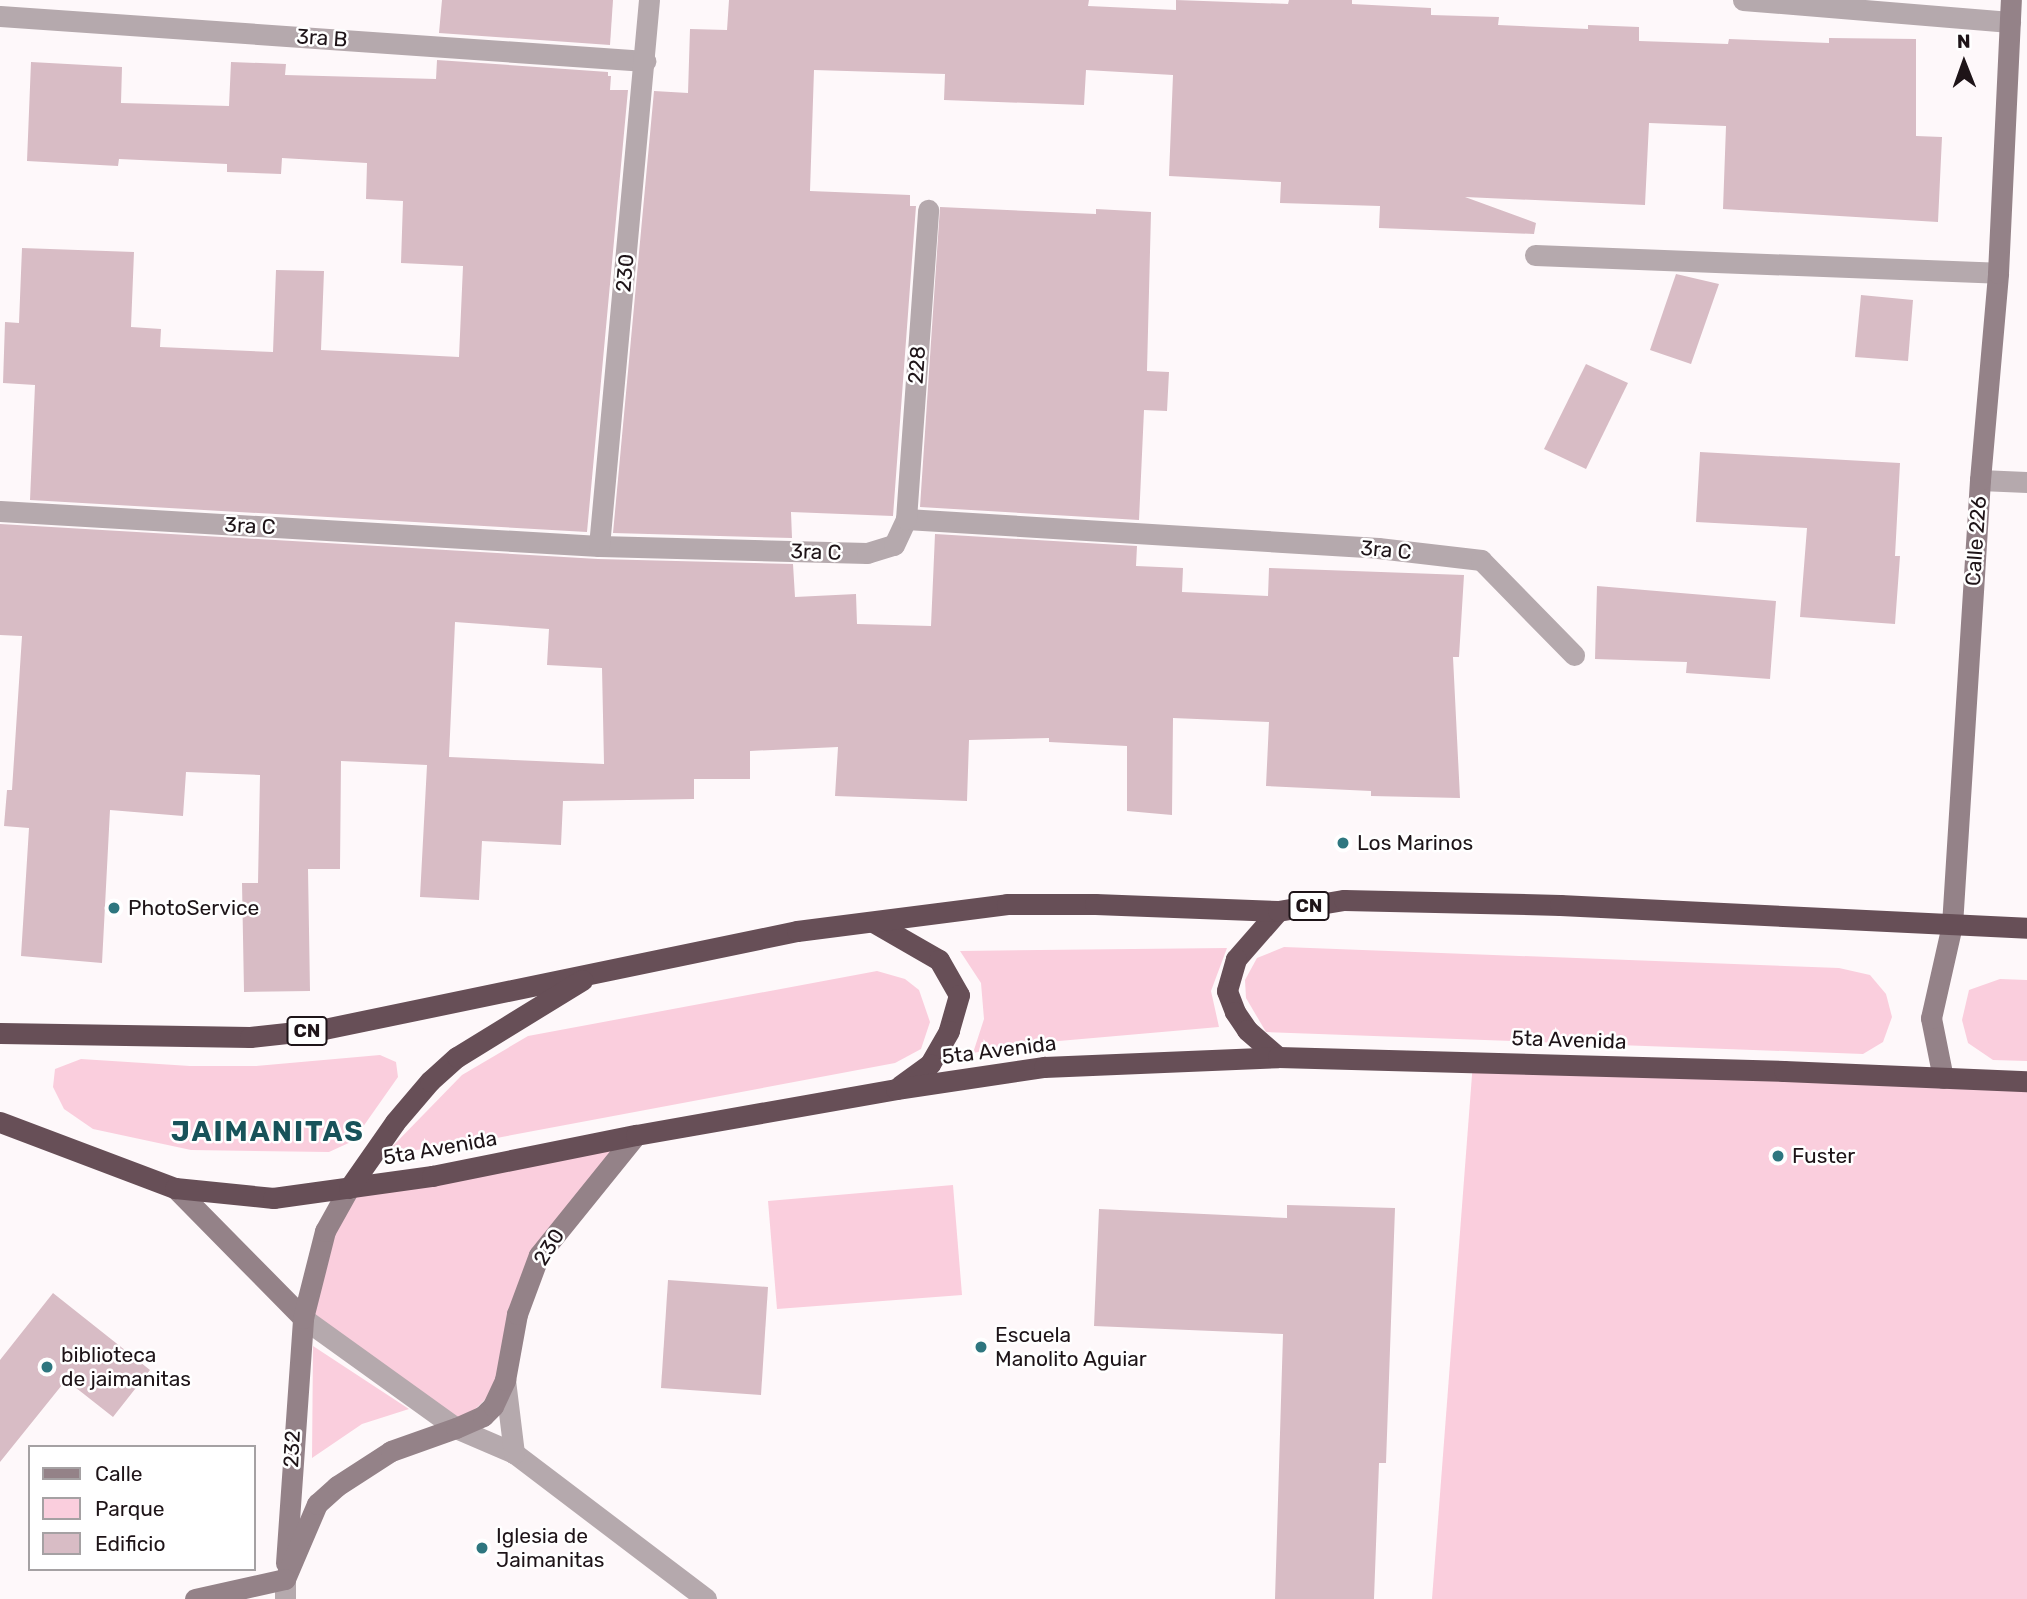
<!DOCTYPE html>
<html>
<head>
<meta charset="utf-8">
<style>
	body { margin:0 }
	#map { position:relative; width:2027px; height:1599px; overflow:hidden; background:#fef8fa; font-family:Rubik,sans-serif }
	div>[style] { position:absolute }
	.green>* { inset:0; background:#facedd }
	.building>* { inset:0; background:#d8bcc5 }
	.street>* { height:21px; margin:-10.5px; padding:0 10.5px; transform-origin:10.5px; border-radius:10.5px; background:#b5a9ad }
	.secondary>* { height:21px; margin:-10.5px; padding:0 10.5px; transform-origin:10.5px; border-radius:10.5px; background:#948288 }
	.highway>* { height:21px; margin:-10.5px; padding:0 10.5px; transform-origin:10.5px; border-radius:10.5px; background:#674f57 }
	.dots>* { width:19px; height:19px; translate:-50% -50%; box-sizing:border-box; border:4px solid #fff; border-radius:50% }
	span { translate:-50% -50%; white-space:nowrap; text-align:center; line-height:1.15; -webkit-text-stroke:5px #fff; paint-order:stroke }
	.shield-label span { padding:2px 5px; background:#fff; border:2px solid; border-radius:5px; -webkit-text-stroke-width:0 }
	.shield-label { font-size:19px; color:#1e1418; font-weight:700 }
	.street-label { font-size:21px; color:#1e1418 }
	.poi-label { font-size:21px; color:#1e1418 }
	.left { translate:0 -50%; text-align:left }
	.district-label { font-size:28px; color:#18535a; font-weight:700; letter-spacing:2px }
	.legend { position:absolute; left:28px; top:1445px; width:228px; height:126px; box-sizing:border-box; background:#fff; border:2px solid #a5a1a3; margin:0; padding:9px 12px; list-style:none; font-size:21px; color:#1e1418 }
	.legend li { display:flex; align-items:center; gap:14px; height:35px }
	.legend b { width:35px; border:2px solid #a5a1a3 }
	.north { position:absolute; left:1929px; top:28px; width:70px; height:70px; -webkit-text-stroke:5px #fff; paint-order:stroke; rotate:359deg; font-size:19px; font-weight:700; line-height:28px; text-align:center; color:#1e1418 }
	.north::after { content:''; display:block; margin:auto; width:24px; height:32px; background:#1e1418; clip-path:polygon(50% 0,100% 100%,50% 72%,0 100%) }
</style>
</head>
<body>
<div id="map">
	<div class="green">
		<i style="clip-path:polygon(1284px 947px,1839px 968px,1870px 975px,1886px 994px,1892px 1017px,1883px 1042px,1863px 1054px,1266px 1032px,1246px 998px,1245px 980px,1257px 958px)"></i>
		<i style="clip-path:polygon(1227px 948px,1211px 991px,1219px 1027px,1014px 1045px,973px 1053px,984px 1019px,981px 983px,960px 951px)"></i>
		<i style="clip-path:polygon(877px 971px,905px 979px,919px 990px,930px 1022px,921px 1049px,895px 1063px,470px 1143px,385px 1154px,462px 1075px,528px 1036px)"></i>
		<i style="clip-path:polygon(2000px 979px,2027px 980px,2027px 1061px,1993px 1060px,1968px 1043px,1962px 1020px,1969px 990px)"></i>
		<i style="clip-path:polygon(380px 1055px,396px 1062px,398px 1077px,353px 1141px,329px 1152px,191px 1150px,93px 1129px,64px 1109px,53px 1087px,55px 1069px,81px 1059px,190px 1066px,256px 1066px)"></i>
		<i style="clip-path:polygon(1473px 1062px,2027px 1081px,2027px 1599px,1432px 1599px)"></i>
		<i style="clip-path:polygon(636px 1135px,539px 1255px,505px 1380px,456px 1428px,303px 1318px,349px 1188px)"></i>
		<i style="clip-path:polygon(953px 1185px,962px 1295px,777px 1309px,768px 1201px)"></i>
		<i style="clip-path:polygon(313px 1346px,409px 1409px,362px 1424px,312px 1458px)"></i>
	</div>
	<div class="building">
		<i style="clip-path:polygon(442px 0,613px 0,610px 45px,439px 33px)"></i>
		<i style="clip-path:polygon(729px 0,1089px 0,1088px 6px,1176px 10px,1176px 0,1288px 4px,1289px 0,1352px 0,1352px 4px,1431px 8px,1431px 15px,1499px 17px,1498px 25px,1588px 29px,1588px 25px,1639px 27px,1639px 41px,1728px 44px,1729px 39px,1829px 43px,1829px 38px,1916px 39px,1916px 136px,1942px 137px,1938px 222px,1723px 209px,1726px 126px,1649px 123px,1645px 205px,1465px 197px,1536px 223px,1534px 234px,1379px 228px,1380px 206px,1280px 203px,1281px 182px,1169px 176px,1173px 75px,1086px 70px,1084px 105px,944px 100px,945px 74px,814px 70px,810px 191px,910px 195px,910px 206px,916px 206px,893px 516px,791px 512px,792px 538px,613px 533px,654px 91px,688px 93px,690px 29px,727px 30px)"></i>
		<i style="clip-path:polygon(437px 60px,608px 72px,608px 76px,611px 76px,610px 90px,628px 90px,587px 532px,30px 500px,35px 385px,3px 383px,5px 322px,19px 323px,22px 248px,134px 252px,131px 327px,161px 329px,160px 347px,273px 352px,276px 270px,324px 271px,321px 350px,459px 357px,463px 266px,401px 263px,403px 201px,366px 199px,367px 163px,282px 158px,281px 174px,227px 172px,227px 164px,119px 159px,118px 166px,27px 161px,31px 62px,122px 67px,121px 103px,229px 106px,231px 62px,286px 64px,285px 75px,436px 79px)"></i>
		<i style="clip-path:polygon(940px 207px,1096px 214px,1096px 209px,1151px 212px,1147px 371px,1169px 372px,1167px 411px,1144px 410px,1139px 520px,920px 507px)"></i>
		<i style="clip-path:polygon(1676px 274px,1719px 284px,1691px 364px,1650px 350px)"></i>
		<i style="clip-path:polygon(1861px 295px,1913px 300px,1908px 361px,1855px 357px)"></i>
		<i style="clip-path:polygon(1586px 364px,1628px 383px,1586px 469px,1544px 449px)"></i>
		<i style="clip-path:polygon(1700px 452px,1900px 463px,1895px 556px,1900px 556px,1895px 624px,1800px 617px,1807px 528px,1696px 522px)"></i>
		<i style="clip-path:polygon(evenodd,0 524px,598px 559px,793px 564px,795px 597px,856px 594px,857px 624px,931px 626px,935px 534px,1137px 546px,1136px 566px,1183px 568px,1182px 592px,1268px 596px,1269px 568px,1464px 575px,1459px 657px,1453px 657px,1460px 798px,1371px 796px,1371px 791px,1266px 786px,1269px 722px,1173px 718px,1172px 815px,1127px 811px,1127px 746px,1049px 742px,1049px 738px,969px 740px,967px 801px,835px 796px,838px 747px,750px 751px,750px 779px,694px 779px,694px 799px,563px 801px,561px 845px,482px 841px,479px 900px,420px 897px,427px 765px,341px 761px,340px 869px,308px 869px,310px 991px,244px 992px,242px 883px,258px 883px,260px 775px,186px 772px,183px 816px,110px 810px,102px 963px,21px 956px,29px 828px,4px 826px,7px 790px,12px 790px,22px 636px,0 635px,0 524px,455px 622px,549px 629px,547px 665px,602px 668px,604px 764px,449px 757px,455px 622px)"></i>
		<i style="clip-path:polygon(1597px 586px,1776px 601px,1770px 679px,1686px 673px,1687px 662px,1595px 659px)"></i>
		<i style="clip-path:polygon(1287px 1205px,1395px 1208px,1386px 1463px,1379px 1463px,1374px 1599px,1275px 1599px,1283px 1334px,1094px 1326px,1099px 1209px,1287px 1218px)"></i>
		<i style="clip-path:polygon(668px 1280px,768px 1287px,761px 1395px,661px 1388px)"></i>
		<i style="clip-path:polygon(53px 1293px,150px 1370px,113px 1417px,66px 1380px,0 1462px,0 1360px)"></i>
	</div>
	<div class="street">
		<i style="left:1743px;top:0;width:268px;rotate:4.7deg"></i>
		<i style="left:0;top:16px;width:647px;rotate:3.99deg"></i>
		<i style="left:1535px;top:255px;width:463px;rotate:2.2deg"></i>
		<i style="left:1980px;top:480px;width:47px;rotate:2.4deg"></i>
		<i style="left:0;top:511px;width:600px;rotate:3.34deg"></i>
		<i style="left:599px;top:546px;width:268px;rotate:1.5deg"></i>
		<i style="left:867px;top:553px;width:28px;rotate:-17deg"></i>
		<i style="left:894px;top:545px;width:29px;rotate:-65deg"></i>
		<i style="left:906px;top:519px;width:473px;rotate:3.5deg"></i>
		<i style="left:1378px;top:548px;width:104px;rotate:6.6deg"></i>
		<i style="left:1481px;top:560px;width:133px;rotate:45.6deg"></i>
		<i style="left:906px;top:519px;width:310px;rotate:-85.9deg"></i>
		<i style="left:599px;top:546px;width:548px;rotate:-84.77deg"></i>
		<i style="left:303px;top:1318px;width:188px;rotate:35.7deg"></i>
		<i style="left:456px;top:1428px;width:63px;rotate:23.3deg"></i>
		<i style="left:514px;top:1453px;width:241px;rotate:37.2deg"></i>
		<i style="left:505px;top:1380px;width:74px;rotate:83deg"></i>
		<i style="left:285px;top:1579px;width:20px;rotate:90deg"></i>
	</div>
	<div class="secondary">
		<i style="left:1943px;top:1078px;width:61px;rotate:-101.3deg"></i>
		<i style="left:1931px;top:1018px;width:95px;rotate:-77.3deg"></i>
		<i style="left:1952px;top:925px;width:446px;rotate:-86.4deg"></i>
		<i style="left:1980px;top:480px;width:208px;rotate:-85deg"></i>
		<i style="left:1998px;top:273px;width:273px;rotate:-87.3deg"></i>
		<i style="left:175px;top:1188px;width:182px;rotate:45.4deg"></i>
		<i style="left:286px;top:1563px;width:246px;rotate:-86deg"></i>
		<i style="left:303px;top:1318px;width:90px;rotate:-75.8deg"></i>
		<i style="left:325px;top:1231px;width:49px;rotate:-60.8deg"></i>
		<i style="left:285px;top:1579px;width:82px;rotate:-66.9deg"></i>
		<i style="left:317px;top:1504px;width:27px;rotate:-42deg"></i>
		<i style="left:337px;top:1486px;width:64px;rotate:-32.9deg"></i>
		<i style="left:391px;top:1451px;width:69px;rotate:-19.5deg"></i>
		<i style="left:456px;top:1428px;width:30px;rotate:-24deg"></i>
		<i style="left:483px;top:1416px;width:14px;rotate:-45deg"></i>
		<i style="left:493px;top:1406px;width:29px;rotate:-65deg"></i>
		<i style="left:505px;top:1380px;width:67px;rotate:-79.7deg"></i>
		<i style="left:517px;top:1314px;width:63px;rotate:-69.6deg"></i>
		<i style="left:539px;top:1255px;width:154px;rotate:-51.1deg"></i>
		<i style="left:195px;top:1599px;width:92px;rotate:-12.5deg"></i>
	</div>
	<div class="highway">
		<i style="left:1278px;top:911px;width:64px;rotate:131.2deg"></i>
		<i style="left:1236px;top:959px;width:33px;rotate:106deg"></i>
		<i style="left:1227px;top:991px;width:22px;rotate:69deg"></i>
		<i style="left:1235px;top:1012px;width:22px;rotate:56deg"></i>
		<i style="left:1247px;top:1030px;width:41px;rotate:41.1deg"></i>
		<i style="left:873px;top:922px;width:76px;rotate:29.9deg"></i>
		<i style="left:939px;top:960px;width:40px;rotate:60.3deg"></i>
		<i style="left:959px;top:995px;width:37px;rotate:106deg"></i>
		<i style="left:949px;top:1031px;width:38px;rotate:120deg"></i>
		<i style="left:930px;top:1064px;width:37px;rotate:144deg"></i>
		<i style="left:0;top:1033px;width:250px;rotate:0.9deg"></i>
		<i style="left:250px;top:1037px;width:74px;rotate:-6.2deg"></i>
		<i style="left:324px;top:1029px;width:483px;rotate:-11.7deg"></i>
		<i style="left:797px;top:931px;width:212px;rotate:-7.3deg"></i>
		<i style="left:1007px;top:904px;width:88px"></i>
		<i style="left:1095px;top:904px;width:183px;rotate:2.2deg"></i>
		<i style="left:1278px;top:911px;width:67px;rotate:-9.5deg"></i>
		<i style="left:1344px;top:900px;width:216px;rotate:1.3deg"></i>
		<i style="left:1560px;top:905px;width:468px;rotate:2.8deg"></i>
		<i style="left:0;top:1122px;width:187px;rotate:20.7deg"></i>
		<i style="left:175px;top:1188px;width:99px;rotate:5.8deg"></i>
		<i style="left:273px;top:1198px;width:161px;rotate:-7.9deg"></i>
		<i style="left:432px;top:1176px;width:208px;rotate:-11.4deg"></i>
		<i style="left:636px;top:1135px;width:264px;rotate:-10deg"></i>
		<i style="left:896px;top:1089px;width:150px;rotate:-8.5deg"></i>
		<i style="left:1044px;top:1067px;width:234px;rotate:-2.4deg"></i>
		<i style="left:1278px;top:1057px;width:506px;rotate:1.58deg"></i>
		<i style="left:1784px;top:1071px;width:243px;rotate:2.4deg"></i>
		<i style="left:349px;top:1188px;width:80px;rotate:-55.1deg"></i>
		<i style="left:395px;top:1122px;width:54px;rotate:-49.5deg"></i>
		<i style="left:430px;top:1081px;width:36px;rotate:-42deg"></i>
		<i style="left:457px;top:1057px;width:147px;rotate:-31.6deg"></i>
	</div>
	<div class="dots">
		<i style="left:1343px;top:843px;background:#2e767f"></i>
		<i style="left:114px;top:908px;background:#2e767f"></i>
		<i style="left:1778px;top:1156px;background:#2e767f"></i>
		<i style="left:981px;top:1347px;background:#2e767f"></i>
		<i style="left:47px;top:1367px;background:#2e767f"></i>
		<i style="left:482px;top:1548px;background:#2e767f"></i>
	</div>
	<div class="shield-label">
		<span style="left:1309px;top:906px">CN</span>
		<span style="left:307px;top:1031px">CN</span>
	</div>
	<div class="street-label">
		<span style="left:322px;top:38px;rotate:4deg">3ra B</span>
		<span style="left:625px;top:273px;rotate:-85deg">230</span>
		<span style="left:917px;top:365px;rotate:-86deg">228</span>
		<span style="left:250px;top:526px;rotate:3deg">3ra C</span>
		<span style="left:1976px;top:541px;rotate:-86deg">Calle 226</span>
		<span style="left:1386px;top:550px;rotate:5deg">3ra C</span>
		<span style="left:816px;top:552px;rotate:2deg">3ra C</span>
		<span style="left:1569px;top:1040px;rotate:2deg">5ta Avenida</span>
		<span style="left:999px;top:1050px;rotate:-7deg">5ta Avenida</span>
		<span style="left:440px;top:1148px;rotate:-10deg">5ta Avenida</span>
		<span style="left:549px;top:1247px;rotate:-58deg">230</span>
		<span style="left:292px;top:1449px;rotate:-87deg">232</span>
	</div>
	<div class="poi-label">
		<span class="left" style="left:1357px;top:843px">Los Marinos</span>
		<span class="left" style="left:128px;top:908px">PhotoService</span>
		<span class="left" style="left:1792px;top:1156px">Fuster</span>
		<span class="left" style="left:995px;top:1347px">Escuela<br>Manolito Aguiar</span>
		<span class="left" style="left:61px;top:1367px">biblioteca<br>de jaimanitas</span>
		<span class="left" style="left:496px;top:1548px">Iglesia de<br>Jaimanitas</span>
	</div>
	<div class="district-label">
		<span style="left:268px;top:1132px">JAIMANITAS</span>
	</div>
	<ul class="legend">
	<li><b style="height:9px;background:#948288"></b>Calle</li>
	<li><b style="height:19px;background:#facedd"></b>Parque</li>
	<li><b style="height:19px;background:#d8bcc5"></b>Edificio</li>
	</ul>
	<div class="north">N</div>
</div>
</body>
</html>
